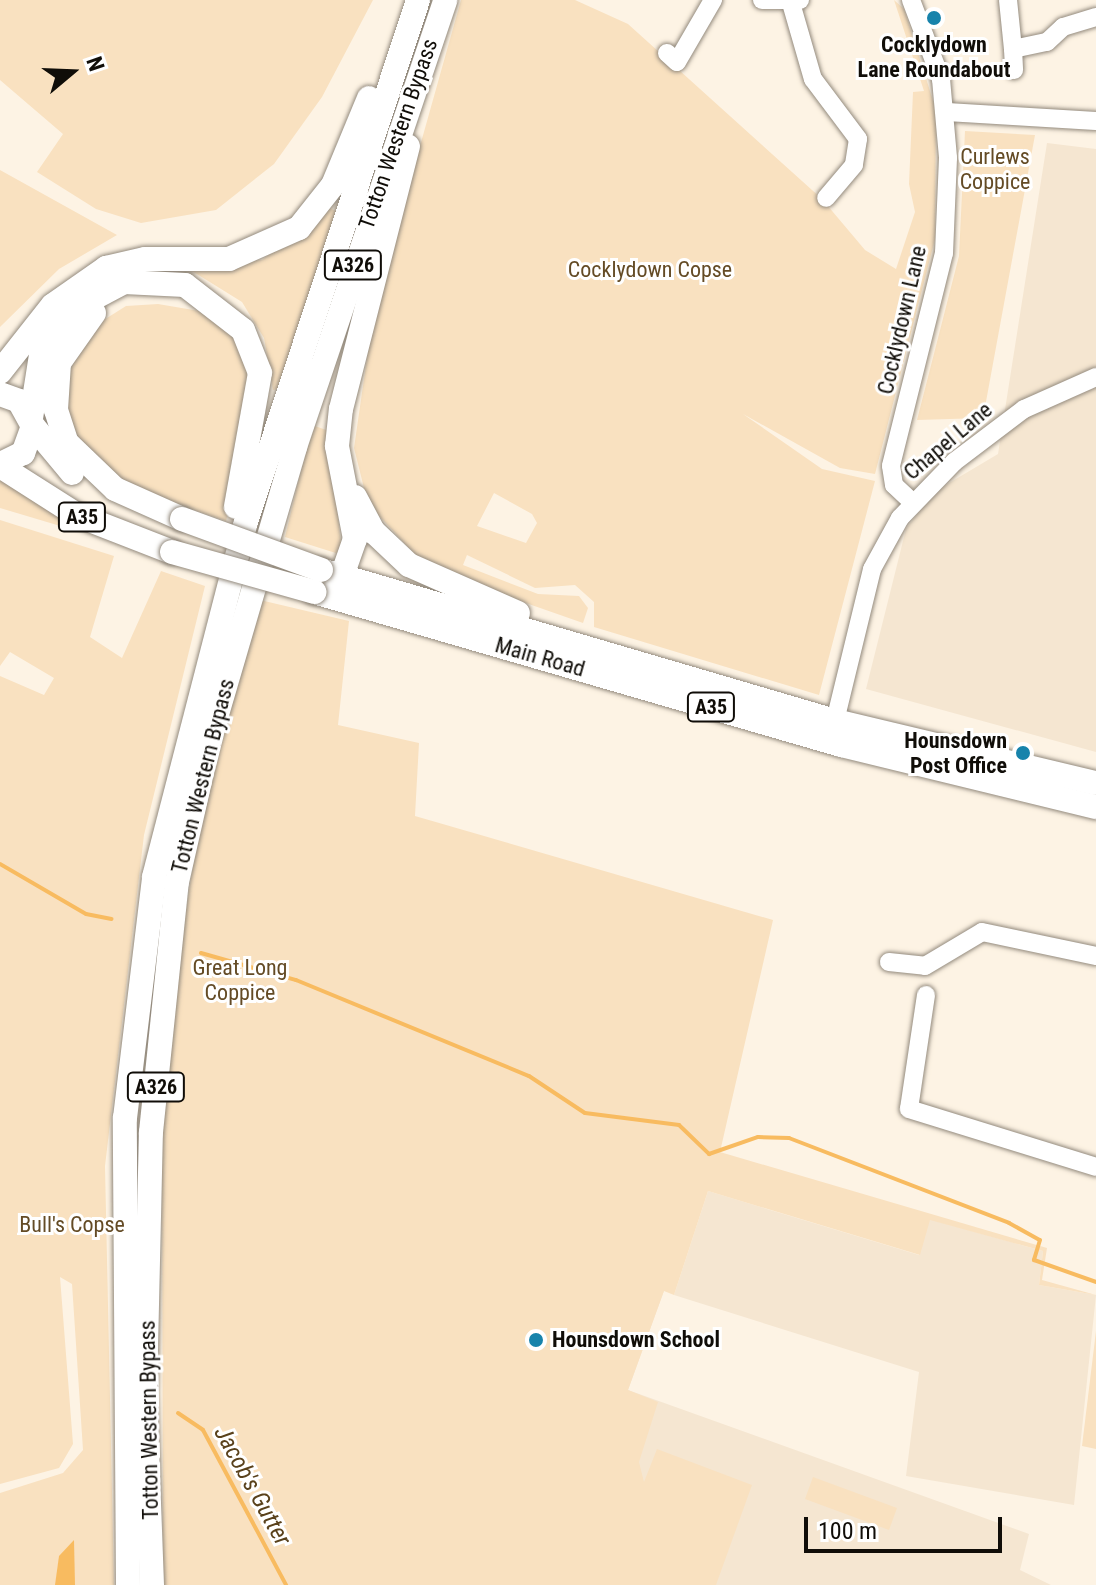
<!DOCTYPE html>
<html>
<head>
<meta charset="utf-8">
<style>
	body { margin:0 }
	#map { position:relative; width:1096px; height:1585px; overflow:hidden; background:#fdf3e4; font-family:"Roboto Condensed",sans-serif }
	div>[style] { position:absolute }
	.built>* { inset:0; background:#f5e6d1 }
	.green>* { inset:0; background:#f9e1c0 }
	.water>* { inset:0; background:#f8bb60 }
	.stream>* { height:4px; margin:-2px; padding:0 2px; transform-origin:2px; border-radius:2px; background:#f8bb60 }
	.roads { filter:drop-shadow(0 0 2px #938a7d) drop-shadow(0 0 2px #938a7d) }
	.minor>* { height:18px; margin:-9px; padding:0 9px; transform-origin:9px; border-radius:9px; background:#fff }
	.major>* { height:24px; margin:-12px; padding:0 12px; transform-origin:12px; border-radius:12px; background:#fff }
	.bridges { filter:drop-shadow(0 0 2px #938a7d) drop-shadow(0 0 2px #938a7d) }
	.major-bridge>* { height:24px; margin:-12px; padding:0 12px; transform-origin:12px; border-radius:12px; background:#fff }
	.dots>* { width:22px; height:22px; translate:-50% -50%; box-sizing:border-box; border:4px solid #fff; border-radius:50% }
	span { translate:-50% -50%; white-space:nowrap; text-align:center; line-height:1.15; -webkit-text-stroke:6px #fff; paint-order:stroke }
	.shield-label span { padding:2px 6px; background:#fff; border:2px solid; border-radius:6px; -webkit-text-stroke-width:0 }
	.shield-label { font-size:20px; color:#100d08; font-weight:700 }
	.poi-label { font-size:22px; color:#100d08; font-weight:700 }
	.right { translate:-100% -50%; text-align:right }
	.left { translate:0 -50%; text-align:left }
	.street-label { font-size:22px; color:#100d08 }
	.park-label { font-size:22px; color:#644b25 }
	.water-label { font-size:24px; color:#59411b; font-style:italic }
	.north { position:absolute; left:32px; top:32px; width:80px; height:80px; -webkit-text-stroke:6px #fff; paint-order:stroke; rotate:71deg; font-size:22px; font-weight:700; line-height:32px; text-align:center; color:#100d08 }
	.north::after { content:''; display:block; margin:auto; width:28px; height:36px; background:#100d08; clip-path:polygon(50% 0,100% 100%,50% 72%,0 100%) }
	.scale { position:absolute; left:804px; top:1517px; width:198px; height:36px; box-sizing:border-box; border:4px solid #100d08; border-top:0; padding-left:10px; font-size:24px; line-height:28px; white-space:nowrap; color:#100d08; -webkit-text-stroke:6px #fff; paint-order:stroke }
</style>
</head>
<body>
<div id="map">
	<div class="built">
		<i style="clip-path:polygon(1047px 143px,1096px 149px,1096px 752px,866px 689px,906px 529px,934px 492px,998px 454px)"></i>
		<i style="clip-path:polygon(700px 1191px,628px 1390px,1029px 1534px,1020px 1570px,1051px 1585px,328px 1585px)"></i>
		<i style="clip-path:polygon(708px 1191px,919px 1255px,929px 1219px,1043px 1251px,1039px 1285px,1096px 1295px,1074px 1505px,906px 1476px,919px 1372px,674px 1295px)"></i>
	</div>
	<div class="green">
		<i style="clip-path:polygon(0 0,373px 0,322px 97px,274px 164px,216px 210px,141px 223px,96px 209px,37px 172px,63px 134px,0 80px)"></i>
		<i style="clip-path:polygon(evenodd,461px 0,575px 0,628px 24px,822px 199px,865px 250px,896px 269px,915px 212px,909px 184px,913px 92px,924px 91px,894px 0,904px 9px,936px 110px,935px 239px,875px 474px,840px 468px,743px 414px,822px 469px,875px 481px,819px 695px,594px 627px,594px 602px,575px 585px,535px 588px,467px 555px,463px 565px,538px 594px,579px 596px,588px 608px,583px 623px,457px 579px,423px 563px,368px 504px,354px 448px,374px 310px,461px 0,494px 493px,532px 514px,537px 523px,526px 543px,477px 526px,494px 493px)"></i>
		<i style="clip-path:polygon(965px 131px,1035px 135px,983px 418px,917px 420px,959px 256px)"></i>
		<i style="clip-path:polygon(0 170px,117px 235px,59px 269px,0 327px)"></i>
		<i style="clip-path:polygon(329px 208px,338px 212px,283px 388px,273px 390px,264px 338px,242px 302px,184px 266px,262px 260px)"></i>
		<i style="clip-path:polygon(158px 304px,211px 313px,234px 334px,252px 371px,247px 436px,226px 521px,128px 487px,79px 443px,66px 419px,68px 375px,88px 330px,126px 306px)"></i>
		<i style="clip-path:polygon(312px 425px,329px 431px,342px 555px,285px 537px)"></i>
		<i style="clip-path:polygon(0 479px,71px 519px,67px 528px,0 508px)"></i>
		<i style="clip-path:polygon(0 520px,114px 556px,90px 637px,122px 658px,161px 571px,205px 586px,144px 835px,105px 1166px,114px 1585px,0 1585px,0 1493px,63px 1473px,83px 1450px,72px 1284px,60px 1277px,73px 1444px,59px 1468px,0 1484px,0 676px,44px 695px,54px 678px,10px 652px,0 666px)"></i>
		<i style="clip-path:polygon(260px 600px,349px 621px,338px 725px,419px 743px,415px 816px,773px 920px,720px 1152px,1047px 1248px,1042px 1280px,1096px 1295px,1039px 1285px,1043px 1251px,930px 1220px,920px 1255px,708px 1191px,674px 1295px,664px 1291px,628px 1390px,658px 1402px,639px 1462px,644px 1482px,657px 1449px,752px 1485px,716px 1585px,163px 1585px,162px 1128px,174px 990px,198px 833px)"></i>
		<i style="clip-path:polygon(1096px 1331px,1096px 1449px,1082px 1446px)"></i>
		<i style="clip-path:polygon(813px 1477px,897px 1508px,889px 1530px,805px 1499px)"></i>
	</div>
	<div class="water">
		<i style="clip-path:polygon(74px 1540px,75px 1585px,55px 1585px,59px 1556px)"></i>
	</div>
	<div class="stream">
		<i style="left:0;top:864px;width:99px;rotate:30.2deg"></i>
		<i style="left:86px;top:914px;width:26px;rotate:11deg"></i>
		<i style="left:201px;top:953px;width:99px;rotate:15.9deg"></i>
		<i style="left:296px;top:980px;width:252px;rotate:22.4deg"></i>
		<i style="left:529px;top:1076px;width:67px;rotate:33.5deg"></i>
		<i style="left:585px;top:1113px;width:95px;rotate:7.3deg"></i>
		<i style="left:679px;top:1125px;width:42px;rotate:44deg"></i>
		<i style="left:709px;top:1154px;width:52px;rotate:-19.1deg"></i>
		<i style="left:758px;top:1137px;width:31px;rotate:2deg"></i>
		<i style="left:789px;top:1138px;width:236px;rotate:21.1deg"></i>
		<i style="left:1009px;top:1223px;width:35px;rotate:29deg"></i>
		<i style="left:1040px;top:1240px;width:21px;rotate:107deg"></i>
		<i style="left:1034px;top:1260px;width:66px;rotate:19.5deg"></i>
		<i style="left:178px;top:1413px;width:30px;rotate:34deg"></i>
		<i style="left:203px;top:1430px;width:176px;rotate:61.8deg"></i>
	</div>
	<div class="roads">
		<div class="minor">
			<i style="left:762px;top:0;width:38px"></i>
			<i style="left:911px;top:0;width:85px;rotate:69.2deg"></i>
			<i style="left:941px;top:79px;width:79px;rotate:84.9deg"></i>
			<i style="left:948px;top:158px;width:95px;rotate:92.4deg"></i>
			<i style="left:944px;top:253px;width:219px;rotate:104deg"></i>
			<i style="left:891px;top:466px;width:19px;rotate:81deg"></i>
			<i style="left:894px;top:485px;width:26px;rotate:43deg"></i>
			<i style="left:1008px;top:0;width:49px;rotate:84.2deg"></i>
			<i style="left:1013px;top:49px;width:35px;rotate:-12deg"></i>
			<i style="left:1047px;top:42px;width:22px;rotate:-43deg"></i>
			<i style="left:1063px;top:27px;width:34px;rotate:-17deg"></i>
			<i style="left:791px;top:3px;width:79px;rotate:73.9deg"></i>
			<i style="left:813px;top:79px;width:75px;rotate:53.1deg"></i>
			<i style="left:858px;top:139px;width:26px;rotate:99deg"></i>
			<i style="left:854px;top:165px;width:43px;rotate:130.3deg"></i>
			<i style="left:1013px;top:49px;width:21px;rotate:87deg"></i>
			<i style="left:667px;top:53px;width:13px;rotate:42deg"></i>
			<i style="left:677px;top:62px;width:72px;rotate:-59.9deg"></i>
			<i style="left:947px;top:112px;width:149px;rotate:3.5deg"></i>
			<i style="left:835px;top:721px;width:156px;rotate:-76.3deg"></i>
			<i style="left:872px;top:569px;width:58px;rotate:-61.2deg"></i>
			<i style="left:900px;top:518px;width:78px;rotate:-46deg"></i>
			<i style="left:954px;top:462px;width:88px;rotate:-37.1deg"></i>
			<i style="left:1024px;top:409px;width:79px;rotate:-24deg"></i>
			<i style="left:889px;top:962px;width:36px;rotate:6deg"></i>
			<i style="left:925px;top:966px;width:66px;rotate:-30.8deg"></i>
			<i style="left:982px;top:932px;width:116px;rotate:11.9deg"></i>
			<i style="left:926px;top:995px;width:115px;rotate:98.5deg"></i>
			<i style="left:909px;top:1109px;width:196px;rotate:17.2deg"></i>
		</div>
		<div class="major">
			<i style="left:94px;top:313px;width:61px;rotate:125deg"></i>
			<i style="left:59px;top:363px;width:47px;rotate:93.7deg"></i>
			<i style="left:56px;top:410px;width:35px;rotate:72deg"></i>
			<i style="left:67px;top:443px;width:66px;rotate:43.8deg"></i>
			<i style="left:115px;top:489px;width:73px;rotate:24.1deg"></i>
			<i style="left:0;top:372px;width:85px;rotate:-51.7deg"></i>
			<i style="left:53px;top:305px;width:65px;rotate:-34.9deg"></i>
			<i style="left:106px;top:268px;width:40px;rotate:-13deg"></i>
			<i style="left:145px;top:259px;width:84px"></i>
			<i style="left:229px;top:259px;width:77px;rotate:-23.9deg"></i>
			<i style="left:299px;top:228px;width:55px;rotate:-51.7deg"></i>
			<i style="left:333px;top:185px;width:94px;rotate:-67.5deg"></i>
			<i style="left:0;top:394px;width:20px;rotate:20deg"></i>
			<i style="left:19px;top:401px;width:29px;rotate:61deg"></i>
			<i style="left:33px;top:426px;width:29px;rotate:110deg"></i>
			<i style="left:23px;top:453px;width:25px;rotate:154deg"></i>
			<i style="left:31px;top:418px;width:64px;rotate:-81deg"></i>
			<i style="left:41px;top:355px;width:60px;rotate:-53.1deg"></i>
			<i style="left:77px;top:307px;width:53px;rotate:-28deg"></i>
			<i style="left:124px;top:282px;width:61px;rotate:2.8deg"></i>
			<i style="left:185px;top:285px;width:73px;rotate:37.8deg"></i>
			<i style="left:243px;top:330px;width:46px;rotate:68.4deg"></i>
			<i style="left:260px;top:373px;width:136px;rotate:100.2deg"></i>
			<i style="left:33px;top:426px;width:61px;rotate:50.3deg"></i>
			<i style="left:0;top:466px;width:91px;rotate:32.5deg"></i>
			<i style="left:77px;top:515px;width:102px;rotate:21.3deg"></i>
			<i style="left:355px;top:497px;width:40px;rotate:62deg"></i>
			<i style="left:374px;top:532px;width:48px;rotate:43.3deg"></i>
			<i style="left:409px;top:565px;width:119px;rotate:23.8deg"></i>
			<i style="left:321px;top:570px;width:536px;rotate:16.37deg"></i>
			<i style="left:835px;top:721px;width:268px;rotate:13.4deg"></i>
			<i style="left:337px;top:590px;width:54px;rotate:-70.6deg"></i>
			<i style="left:355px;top:539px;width:95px;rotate:-101deg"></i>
			<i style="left:337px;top:446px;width:37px;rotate:-84deg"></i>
			<i style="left:341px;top:409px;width:271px;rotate:-75.7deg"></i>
			<i style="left:314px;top:592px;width:549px;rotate:16.19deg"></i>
			<i style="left:841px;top:745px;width:262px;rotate:13.7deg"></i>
			<i style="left:128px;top:1585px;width:467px;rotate:-90.4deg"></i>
			<i style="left:125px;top:1118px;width:243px;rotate:-83.1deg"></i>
			<i style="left:154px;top:877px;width:364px;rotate:-75.5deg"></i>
			<i style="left:245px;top:525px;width:553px;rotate:-71.76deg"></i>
			<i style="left:152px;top:1585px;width:192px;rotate:-92.1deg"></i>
			<i style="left:145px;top:1393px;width:261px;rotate:-88.7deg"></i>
			<i style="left:151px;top:1132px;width:251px;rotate:-84.1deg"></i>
			<i style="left:177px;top:882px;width:140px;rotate:-77.2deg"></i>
			<i style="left:208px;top:745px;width:310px;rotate:-73.7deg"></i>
			<i style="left:295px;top:447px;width:471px;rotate:-71.4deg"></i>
		</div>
	</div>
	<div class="bridges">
		<div class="major-bridge">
			<i style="left:182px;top:519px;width:148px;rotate:20.1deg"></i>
			<i style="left:172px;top:552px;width:148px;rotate:15.7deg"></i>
		</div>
	</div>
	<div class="dots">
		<i style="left:934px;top:18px;background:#1783ab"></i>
		<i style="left:1023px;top:753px;background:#1783ab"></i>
		<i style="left:536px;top:1340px;background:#1783ab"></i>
	</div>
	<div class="shield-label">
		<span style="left:353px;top:265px">A326</span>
		<span style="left:82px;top:517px">A35</span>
		<span style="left:711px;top:707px">A35</span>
		<span style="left:156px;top:1087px">A326</span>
	</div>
	<div class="poi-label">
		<span style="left:934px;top:57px">Cocklydown<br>Lane Roundabout</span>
		<span class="right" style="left:1007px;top:753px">Hounsdown<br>Post Office</span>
		<span class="left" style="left:552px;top:1340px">Hounsdown School</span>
	</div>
	<div class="street-label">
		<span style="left:398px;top:134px;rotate:-71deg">Totton Western Bypass</span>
		<span style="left:902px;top:320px;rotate:-77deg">Cocklydown Lane</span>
		<span style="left:948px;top:441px;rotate:-40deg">Chapel Lane</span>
		<span style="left:540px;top:657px;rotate:16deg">Main Road</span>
		<span style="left:203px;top:776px;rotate:-76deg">Totton Western Bypass</span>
		<span style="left:149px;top:1420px;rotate:-91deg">Totton Western Bypass</span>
	</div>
	<div class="park-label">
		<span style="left:995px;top:169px">Curlews<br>Coppice</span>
		<span style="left:650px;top:270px">Cocklydown Copse</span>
		<span style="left:240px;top:980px">Great Long<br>Coppice</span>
		<span style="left:72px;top:1225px">Bull's Copse</span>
	</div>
	<div class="water-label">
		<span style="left:252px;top:1486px;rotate:61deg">Jacob's Gutter</span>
	</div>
	<div class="north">N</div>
	<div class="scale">100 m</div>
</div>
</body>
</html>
